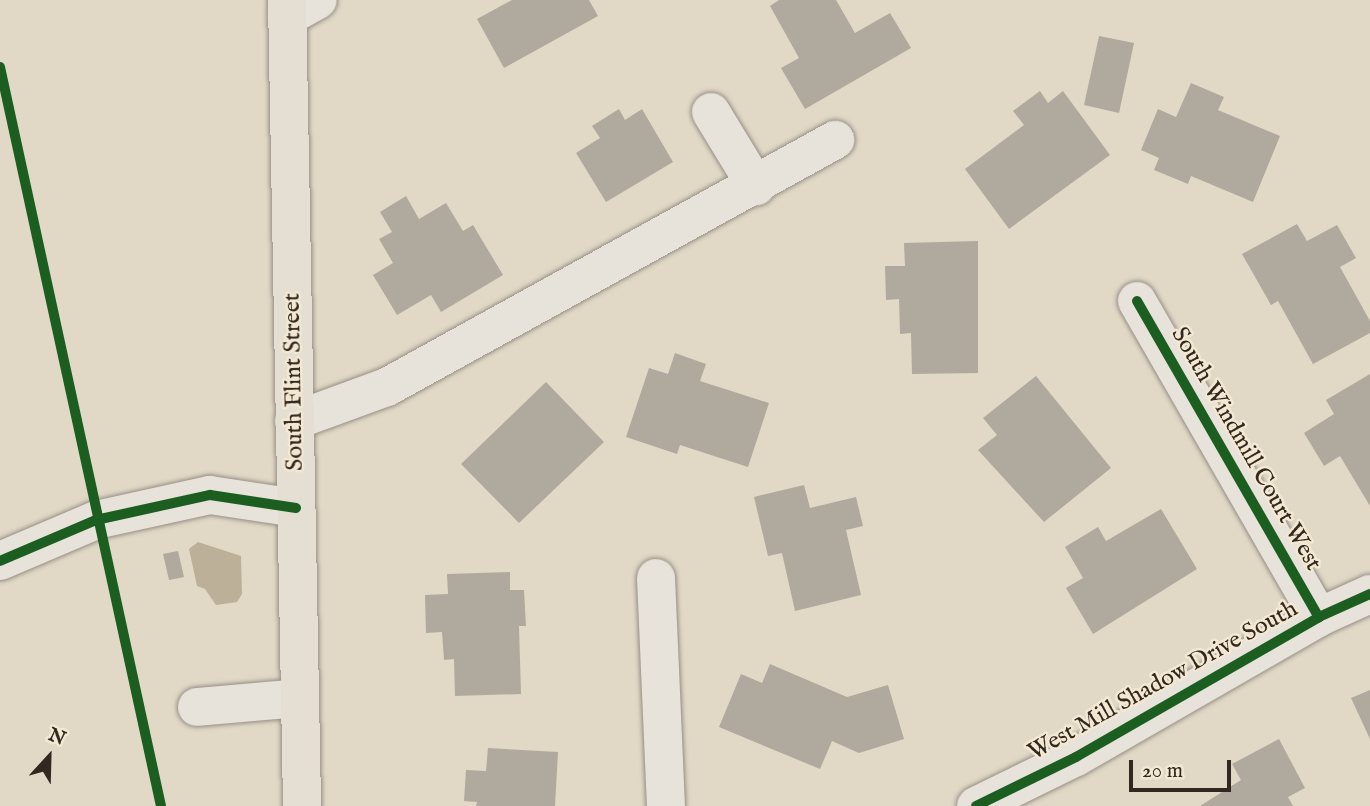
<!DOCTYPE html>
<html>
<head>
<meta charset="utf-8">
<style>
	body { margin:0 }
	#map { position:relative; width:1370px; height:806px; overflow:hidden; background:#e1d8c6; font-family:"IM FELL English",serif }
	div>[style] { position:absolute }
	.water>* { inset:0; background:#bdb099 }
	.building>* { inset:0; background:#b0a99d }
	.roads { filter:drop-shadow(0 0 2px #968f85) drop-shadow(0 0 2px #968f85) }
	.minor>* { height:38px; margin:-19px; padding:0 19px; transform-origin:19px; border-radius:19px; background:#e7e2da }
	.major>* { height:38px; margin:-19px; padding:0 19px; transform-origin:19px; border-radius:19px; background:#e4ded3 }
	.cycleway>* { height:10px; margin:-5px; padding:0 5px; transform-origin:5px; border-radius:5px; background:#1b5e20 }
	span { translate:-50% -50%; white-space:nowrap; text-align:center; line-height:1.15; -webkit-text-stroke:5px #f3e8d2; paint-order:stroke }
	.street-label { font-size:24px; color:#332820 }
	.north { position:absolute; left:14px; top:722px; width:70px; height:70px; -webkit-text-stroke:5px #f3e8d2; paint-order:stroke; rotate:22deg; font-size:19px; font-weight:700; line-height:28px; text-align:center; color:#332820 }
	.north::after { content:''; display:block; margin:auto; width:24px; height:32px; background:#332820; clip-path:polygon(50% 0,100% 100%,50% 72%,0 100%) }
	.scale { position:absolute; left:1129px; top:760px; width:102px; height:32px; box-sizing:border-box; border:4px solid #332820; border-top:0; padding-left:9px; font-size:21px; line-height:24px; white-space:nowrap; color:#332820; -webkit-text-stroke:5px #f3e8d2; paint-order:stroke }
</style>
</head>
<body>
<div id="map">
	<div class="water">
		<i style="clip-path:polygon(198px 542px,241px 556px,242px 594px,237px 602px,216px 605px,205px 589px,197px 586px,189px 549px)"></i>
	</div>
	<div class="building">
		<i style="clip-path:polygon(512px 0,589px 0,598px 16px,504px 68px,477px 19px)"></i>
		<i style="clip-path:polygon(779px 0,836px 0,855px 33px,890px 13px,911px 48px,805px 109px,781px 68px,799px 58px,770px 6px)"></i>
		<i style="clip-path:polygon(1099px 36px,1134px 43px,1119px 113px,1084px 105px)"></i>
		<i style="clip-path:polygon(1191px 83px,1224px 97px,1218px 110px,1280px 136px,1253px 202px,1191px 176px,1188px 184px,1154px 170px,1159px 158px,1141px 150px,1158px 109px,1176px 117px)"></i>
		<i style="clip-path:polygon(1040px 91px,1048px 103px,1063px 91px,1110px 155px,1009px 229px,965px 169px,1024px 125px,1013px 111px)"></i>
		<i style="clip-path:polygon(619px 109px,625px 120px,642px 109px,673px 162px,606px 202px,576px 153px,600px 138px,592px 126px)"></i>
		<i style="clip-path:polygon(406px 196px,419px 219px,446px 203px,463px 231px,473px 225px,503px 275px,441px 312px,431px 295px,397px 315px,373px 275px,393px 263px,379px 239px,392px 232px,380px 212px)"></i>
		<i style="clip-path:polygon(1297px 224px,1307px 241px,1337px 225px,1356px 258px,1340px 267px,1370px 321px,1370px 333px,1313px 364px,1278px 301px,1271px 305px,1242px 254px)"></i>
		<i style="clip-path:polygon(978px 241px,978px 373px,912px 374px,911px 333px,900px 334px,899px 299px,886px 300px,885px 266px,905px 266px,904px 243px)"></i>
		<i style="clip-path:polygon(675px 353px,706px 364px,700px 381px,769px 403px,748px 467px,680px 445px,677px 454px,626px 437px,649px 368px,668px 374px)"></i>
		<i style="clip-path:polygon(1370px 374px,1370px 506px,1340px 456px,1324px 466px,1304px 433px,1334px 414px,1326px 400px)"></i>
		<i style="clip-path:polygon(1036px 376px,1111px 468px,1044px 522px,978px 450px,997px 435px,983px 418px)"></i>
		<i style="clip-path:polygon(546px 382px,604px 442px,519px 523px,461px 464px)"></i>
		<i style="clip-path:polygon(804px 485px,810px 508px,856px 497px,863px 526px,846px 530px,861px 595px,795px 611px,782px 553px,768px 556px,754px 497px)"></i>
		<i style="clip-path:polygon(1161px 509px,1197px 569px,1093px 634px,1066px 588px,1083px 578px,1065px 547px,1098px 527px,1106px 541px)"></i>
		<i style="clip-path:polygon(178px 551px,184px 577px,169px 580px,163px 554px)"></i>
		<i style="clip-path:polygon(510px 572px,510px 590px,524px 590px,526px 626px,519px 626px,521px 694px,455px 696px,454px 659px,444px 660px,442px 632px,426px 633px,425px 595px,448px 594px,447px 574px)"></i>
		<i style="clip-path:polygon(770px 664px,847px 697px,888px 685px,904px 739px,859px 753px,832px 741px,820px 769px,719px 727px,741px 674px,762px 683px)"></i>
		<i style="clip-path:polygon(1370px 690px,1370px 739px,1351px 698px)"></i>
		<i style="clip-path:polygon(1279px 739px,1305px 788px,1288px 797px,1293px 806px,1200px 806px,1241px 780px,1232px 764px)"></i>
		<i style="clip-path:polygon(488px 748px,558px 752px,555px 806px,476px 806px,477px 802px,464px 801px,466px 770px,486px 771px)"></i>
	</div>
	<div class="roads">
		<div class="minor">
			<i style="left:287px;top:17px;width:35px;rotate:-29deg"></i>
			<i style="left:711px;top:112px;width:87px;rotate:58.7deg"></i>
			<i style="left:1137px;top:301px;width:365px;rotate:60.1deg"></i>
			<i style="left:294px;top:421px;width:99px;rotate:-20.1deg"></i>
			<i style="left:387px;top:387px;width:512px;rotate:-28.87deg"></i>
			<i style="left:0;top:561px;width:104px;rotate:-23.1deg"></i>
			<i style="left:96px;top:520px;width:117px;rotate:-12.4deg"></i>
			<i style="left:210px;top:495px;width:87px;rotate:8.6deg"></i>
			<i style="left:656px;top:578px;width:228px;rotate:87.5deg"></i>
			<i style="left:197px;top:707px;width:103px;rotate:-5deg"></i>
			<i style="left:976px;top:806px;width:111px;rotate:-26.1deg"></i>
			<i style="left:1076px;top:757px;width:280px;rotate:-29.9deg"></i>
			<i style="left:1319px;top:617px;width:56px;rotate:-24.3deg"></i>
		</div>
		<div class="major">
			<i style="left:287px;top:0;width:806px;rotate:88.93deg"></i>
		</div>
	</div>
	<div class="cycleway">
		<i style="left:0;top:67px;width:756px;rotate:77.71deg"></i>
		<i style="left:1137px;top:301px;width:365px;rotate:60.1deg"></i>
		<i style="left:0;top:561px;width:104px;rotate:-23.1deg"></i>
		<i style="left:96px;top:520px;width:117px;rotate:-12.4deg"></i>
		<i style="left:210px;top:495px;width:87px;rotate:8.6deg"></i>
		<i style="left:976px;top:806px;width:111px;rotate:-26.1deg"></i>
		<i style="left:1076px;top:757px;width:280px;rotate:-29.9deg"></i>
		<i style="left:1319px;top:617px;width:56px;rotate:-24.3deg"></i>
	</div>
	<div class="street-label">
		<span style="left:294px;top:382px;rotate:-91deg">South Flint Street</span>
		<span style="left:1246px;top:449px;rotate:60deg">South Windmill Court West</span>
		<span style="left:1163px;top:681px;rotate:-29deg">West Mill Shadow Drive South</span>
	</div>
	<div class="north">N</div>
	<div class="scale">20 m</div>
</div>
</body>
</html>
